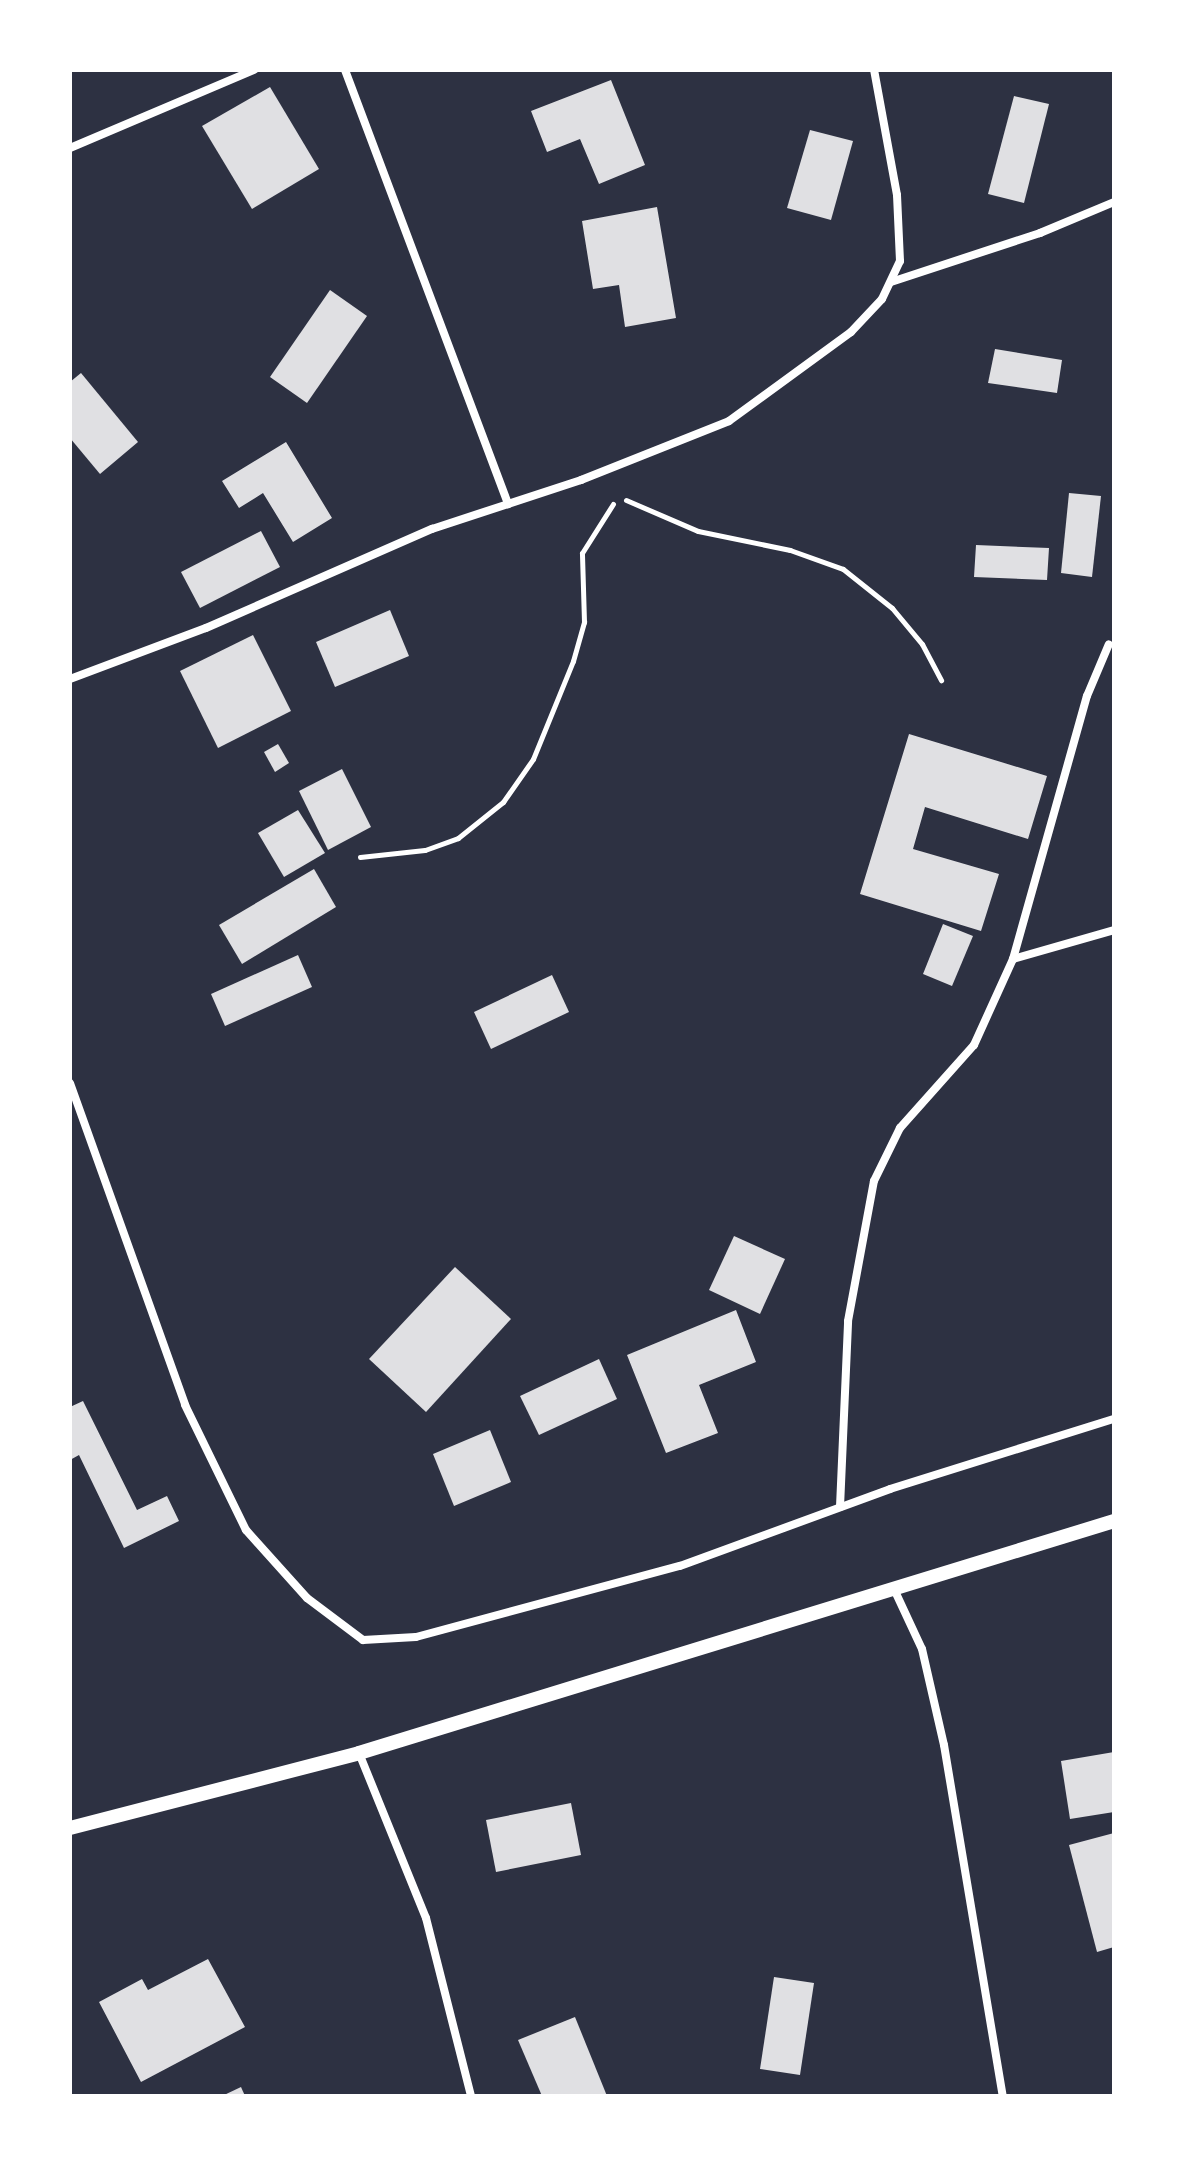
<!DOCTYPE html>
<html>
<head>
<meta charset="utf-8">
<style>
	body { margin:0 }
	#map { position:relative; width:1184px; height:2166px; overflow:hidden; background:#2d3142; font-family:Cabin,sans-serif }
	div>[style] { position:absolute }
	.building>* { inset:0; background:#e0e0e3 }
	.path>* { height:5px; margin:-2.5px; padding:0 2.5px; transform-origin:2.5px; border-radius:2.5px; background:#fff }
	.minor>* { height:8px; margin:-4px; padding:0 4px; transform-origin:4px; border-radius:4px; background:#fff }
	.tertiary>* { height:14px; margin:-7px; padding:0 7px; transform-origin:7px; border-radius:7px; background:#fff }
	span { translate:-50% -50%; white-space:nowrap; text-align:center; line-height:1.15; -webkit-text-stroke:6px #fff; paint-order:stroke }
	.frame { position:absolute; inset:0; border:72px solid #fff; pointer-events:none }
</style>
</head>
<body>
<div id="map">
	<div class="building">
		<i style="clip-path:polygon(611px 80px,645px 165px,599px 184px,580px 139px,547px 152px,531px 111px)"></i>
		<i style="clip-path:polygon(270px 87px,319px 169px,252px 209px,202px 126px)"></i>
		<i style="clip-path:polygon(1014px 96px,1049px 104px,1024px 203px,988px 194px)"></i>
		<i style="clip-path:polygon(810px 130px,853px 141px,831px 220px,787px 208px)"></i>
		<i style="clip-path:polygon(657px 207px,676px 318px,625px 327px,619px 285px,593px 289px,582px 221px)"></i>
		<i style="clip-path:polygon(330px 290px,367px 316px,307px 403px,270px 377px)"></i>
		<i style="clip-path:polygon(995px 349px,1062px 360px,1057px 393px,988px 383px)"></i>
		<i style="clip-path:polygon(81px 373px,138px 442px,100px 474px,70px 438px,70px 382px)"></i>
		<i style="clip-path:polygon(286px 442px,332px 518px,293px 542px,263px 493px,239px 508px,222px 481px)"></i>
		<i style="clip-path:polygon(1069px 493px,1101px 496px,1092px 577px,1061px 573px)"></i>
		<i style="clip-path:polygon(261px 531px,280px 567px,200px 608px,181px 572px)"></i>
		<i style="clip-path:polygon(976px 545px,1049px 548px,1047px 580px,974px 577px)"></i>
		<i style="clip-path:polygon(390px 610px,409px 656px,335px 687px,316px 642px)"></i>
		<i style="clip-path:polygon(253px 635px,291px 711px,218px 748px,180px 671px)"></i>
		<i style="clip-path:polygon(909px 734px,1047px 776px,1028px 839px,925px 807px,913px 849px,999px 874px,981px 931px,860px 894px)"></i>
		<i style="clip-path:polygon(278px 744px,289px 763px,275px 772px,264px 752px)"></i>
		<i style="clip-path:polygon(342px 769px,371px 827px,328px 850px,299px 791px)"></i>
		<i style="clip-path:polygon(298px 810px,325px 853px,284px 877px,258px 833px)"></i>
		<i style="clip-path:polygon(314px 869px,336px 907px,242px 964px,219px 925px)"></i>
		<i style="clip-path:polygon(943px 924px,973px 936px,952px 986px,923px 974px)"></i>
		<i style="clip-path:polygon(298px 955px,312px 987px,225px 1026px,211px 994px)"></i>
		<i style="clip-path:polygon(552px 975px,569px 1012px,491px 1049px,474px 1012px)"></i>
		<i style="clip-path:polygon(734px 1236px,785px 1259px,760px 1314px,709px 1290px)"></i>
		<i style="clip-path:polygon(455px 1267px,511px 1319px,426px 1412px,369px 1359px)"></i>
		<i style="clip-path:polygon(736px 1310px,756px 1362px,699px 1385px,718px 1433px,666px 1453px,627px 1355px)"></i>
		<i style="clip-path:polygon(599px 1359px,617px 1399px,539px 1435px,520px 1396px)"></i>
		<i style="clip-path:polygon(83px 1401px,137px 1510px,167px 1496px,179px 1521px,124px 1548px,79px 1455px,70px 1460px,70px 1407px)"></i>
		<i style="clip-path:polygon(490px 1430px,511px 1482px,454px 1506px,433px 1454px)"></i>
		<i style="clip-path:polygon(1114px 1752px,1114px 1812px,1070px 1819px,1061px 1761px)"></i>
		<i style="clip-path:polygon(571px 1803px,581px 1855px,496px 1872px,486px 1820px)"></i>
		<i style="clip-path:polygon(1114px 1833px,1114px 1947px,1097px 1952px,1069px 1845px)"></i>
		<i style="clip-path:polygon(208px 1959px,245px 2027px,141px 2082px,99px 2002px,142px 1979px,148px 1990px)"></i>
		<i style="clip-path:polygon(774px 1977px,814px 1983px,800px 2075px,760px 2069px)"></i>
		<i style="clip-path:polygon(575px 2017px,607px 2096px,542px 2096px,518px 2040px)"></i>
		<i style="clip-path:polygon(241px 2087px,245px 2096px,222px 2096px)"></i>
	</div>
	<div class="path">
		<i style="left:626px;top:500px;width:78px;rotate:23.3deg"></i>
		<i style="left:698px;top:531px;width:94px;rotate:11.7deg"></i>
		<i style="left:790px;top:550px;width:56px;rotate:19.7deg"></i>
		<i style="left:843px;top:569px;width:63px;rotate:38.5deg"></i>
		<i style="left:892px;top:608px;width:47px;rotate:50.2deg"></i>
		<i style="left:922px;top:644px;width:41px;rotate:62.2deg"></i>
		<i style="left:360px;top:857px;width:65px;rotate:-6.1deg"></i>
		<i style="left:425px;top:850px;width:35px;rotate:-20deg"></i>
		<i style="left:458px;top:838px;width:58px;rotate:-38.7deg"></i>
		<i style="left:503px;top:802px;width:52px;rotate:-55.1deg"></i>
		<i style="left:533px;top:759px;width:106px;rotate:-67.8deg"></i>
		<i style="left:573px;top:661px;width:41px;rotate:-74.2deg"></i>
		<i style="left:584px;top:622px;width:69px;rotate:-91.7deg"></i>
		<i style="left:582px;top:553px;width:58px;rotate:-57.7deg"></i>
	</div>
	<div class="minor">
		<i style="left:345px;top:70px;width:464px;rotate:69.4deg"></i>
		<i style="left:70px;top:148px;width:200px;rotate:-23deg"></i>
		<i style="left:891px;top:282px;width:157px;rotate:-18.2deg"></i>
		<i style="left:1040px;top:233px;width:80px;rotate:-22.7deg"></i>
		<i style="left:70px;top:679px;width:145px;rotate:-20.6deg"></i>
		<i style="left:206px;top:628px;width:247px;rotate:-23.7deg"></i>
		<i style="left:432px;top:529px;width:157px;rotate:-18.2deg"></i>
		<i style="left:581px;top:480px;width:159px;rotate:-21.7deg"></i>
		<i style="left:729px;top:421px;width:151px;rotate:-36.1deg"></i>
		<i style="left:851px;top:332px;width:45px;rotate:-46.8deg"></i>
		<i style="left:882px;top:299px;width:42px;rotate:-64.7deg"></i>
		<i style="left:900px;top:261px;width:66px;rotate:-92.6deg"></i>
		<i style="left:897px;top:195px;width:127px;rotate:-100.4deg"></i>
		<i style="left:1013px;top:959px;width:105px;rotate:-16deg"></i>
		<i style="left:70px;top:1083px;width:342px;rotate:70.3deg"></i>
		<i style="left:185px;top:1405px;width:139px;rotate:64deg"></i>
		<i style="left:246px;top:1530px;width:91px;rotate:48.1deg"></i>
		<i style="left:307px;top:1598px;width:70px;rotate:36.9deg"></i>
		<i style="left:363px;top:1640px;width:53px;rotate:-3.2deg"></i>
		<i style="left:416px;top:1637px;width:273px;rotate:-15.1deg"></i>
		<i style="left:680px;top:1566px;width:224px;rotate:-20.1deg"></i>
		<i style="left:890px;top:1489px;width:235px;rotate:-17.4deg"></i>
		<i style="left:840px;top:1507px;width:186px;rotate:-87.5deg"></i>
		<i style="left:848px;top:1321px;width:142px;rotate:-79.5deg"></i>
		<i style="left:874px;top:1181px;width:59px;rotate:-63.9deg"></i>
		<i style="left:900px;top:1128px;width:111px;rotate:-48.3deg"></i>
		<i style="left:974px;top:1045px;width:94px;rotate:-65.6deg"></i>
		<i style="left:1013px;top:959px;width:273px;rotate:-74.3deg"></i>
		<i style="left:1087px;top:696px;width:56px;rotate:-67.1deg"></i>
		<i style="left:894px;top:1589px;width:66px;rotate:65deg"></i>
		<i style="left:922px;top:1649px;width:98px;rotate:77.1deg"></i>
		<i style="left:944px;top:1745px;width:356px;rotate:80.5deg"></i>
		<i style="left:359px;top:1753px;width:178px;rotate:67.9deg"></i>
		<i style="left:426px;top:1918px;width:184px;rotate:75.8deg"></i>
	</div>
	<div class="tertiary">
		<i style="left:70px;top:1828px;width:299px;rotate:-14.5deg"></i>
		<i style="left:359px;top:1753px;width:790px;rotate:-17.08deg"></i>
	</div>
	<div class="frame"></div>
</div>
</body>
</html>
